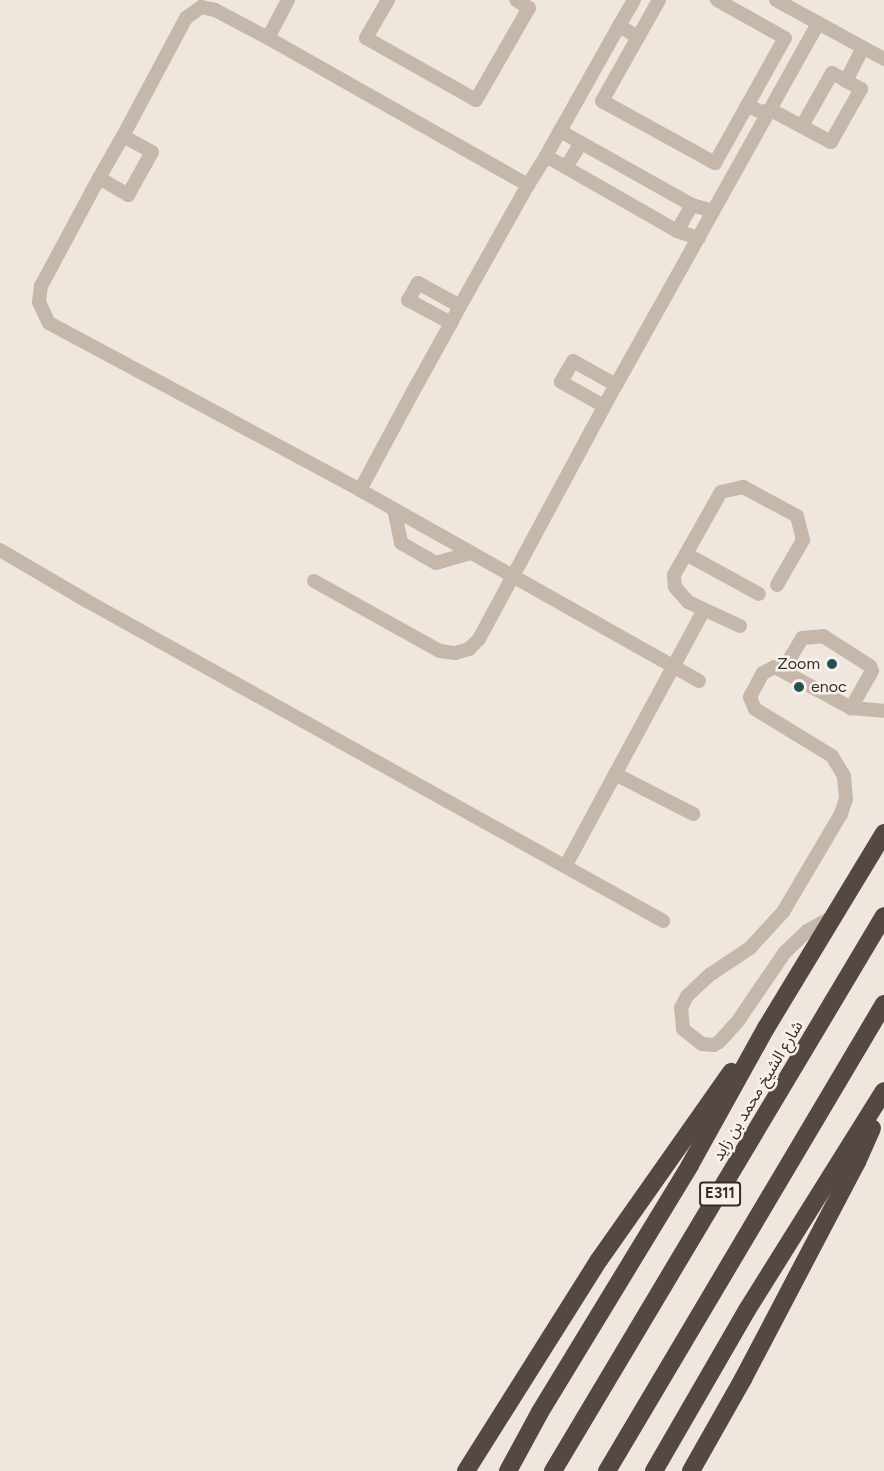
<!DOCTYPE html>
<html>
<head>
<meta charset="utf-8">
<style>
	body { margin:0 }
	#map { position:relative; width:884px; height:1471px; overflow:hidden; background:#efe6de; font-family:Figtree,"Noto Sans Arabic",sans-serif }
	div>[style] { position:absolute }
	.minor>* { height:14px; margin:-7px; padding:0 7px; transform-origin:7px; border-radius:7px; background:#c6b7ab }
	.highway>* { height:18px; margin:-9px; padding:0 9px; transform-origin:9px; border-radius:9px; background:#554742 }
	.dots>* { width:16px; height:16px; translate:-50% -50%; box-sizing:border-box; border:3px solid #f7f1ea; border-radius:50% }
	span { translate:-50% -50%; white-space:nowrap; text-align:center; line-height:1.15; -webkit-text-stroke:5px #f7f1ea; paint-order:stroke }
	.shield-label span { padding:2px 4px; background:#f7f1ea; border:2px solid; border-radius:4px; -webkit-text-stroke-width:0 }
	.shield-label { font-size:15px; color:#352d29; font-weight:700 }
	.poi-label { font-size:16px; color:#352d29 }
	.right { translate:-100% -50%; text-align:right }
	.left { translate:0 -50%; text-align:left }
	.street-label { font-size:16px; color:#352d29 }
</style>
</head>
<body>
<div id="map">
	<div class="minor">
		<i style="left:388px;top:0;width:44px;rotate:120.1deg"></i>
		<i style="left:366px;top:38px;width:126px;rotate:29.4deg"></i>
		<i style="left:476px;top:100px;width:106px;rotate:-60.1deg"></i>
		<i style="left:529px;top:8px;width:15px;rotate:-148deg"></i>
		<i style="left:634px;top:0;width:30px;rotate:120deg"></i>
		<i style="left:619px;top:26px;width:22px;rotate:30deg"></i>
		<i style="left:659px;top:0;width:116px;rotate:119.4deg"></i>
		<i style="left:602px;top:101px;width:129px;rotate:28.8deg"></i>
		<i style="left:715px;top:163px;width:143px;rotate:-60.8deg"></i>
		<i style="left:785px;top:38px;width:78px;rotate:-150.8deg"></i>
		<i style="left:776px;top:0;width:123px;rotate:28.6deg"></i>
		<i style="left:268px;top:38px;width:43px;rotate:-62.2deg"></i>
		<i style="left:846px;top:81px;width:37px;rotate:-63deg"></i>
		<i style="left:747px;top:105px;width:16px;rotate:27deg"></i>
		<i style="left:761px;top:112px;width:10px;rotate:-11deg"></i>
		<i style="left:771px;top:110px;width:68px;rotate:28.1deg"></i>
		<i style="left:831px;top:142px;width:61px;rotate:-60.5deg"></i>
		<i style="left:861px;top:89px;width:33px;rotate:-151deg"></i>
		<i style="left:832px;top:73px;width:61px;rotate:119.5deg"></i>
		<i style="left:560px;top:131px;width:120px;rotate:-60.7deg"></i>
		<i style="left:123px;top:136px;width:134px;rotate:-61.9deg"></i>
		<i style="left:186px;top:18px;width:19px;rotate:-36deg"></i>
		<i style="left:201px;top:7px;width:14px;rotate:12deg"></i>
		<i style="left:215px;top:10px;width:60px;rotate:27.8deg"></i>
		<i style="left:268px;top:38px;width:299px;rotate:29.5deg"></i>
		<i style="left:528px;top:185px;width:34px;rotate:-58deg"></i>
		<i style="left:546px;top:156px;width:151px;rotate:29.8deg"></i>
		<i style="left:677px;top:231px;width:23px;rotate:18deg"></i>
		<i style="left:546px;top:156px;width:29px;rotate:-61deg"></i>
		<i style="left:560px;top:131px;width:151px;rotate:29.3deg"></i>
		<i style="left:566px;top:167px;width:28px;rotate:-58deg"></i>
		<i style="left:99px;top:178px;width:34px;rotate:30deg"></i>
		<i style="left:128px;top:195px;width:49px;rotate:-60.8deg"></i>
		<i style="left:152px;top:152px;width:33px;rotate:-151deg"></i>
		<i style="left:123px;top:136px;width:48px;rotate:119.7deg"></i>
		<i style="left:99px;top:178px;width:123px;rotate:118.2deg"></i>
		<i style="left:41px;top:286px;width:16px;rotate:97deg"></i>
		<i style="left:39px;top:302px;width:23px;rotate:65deg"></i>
		<i style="left:49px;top:323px;width:353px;rotate:28.2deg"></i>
		<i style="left:360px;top:490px;width:389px;rotate:29.4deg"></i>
		<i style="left:677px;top:231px;width:30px;rotate:-60deg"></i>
		<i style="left:692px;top:205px;width:22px;rotate:16deg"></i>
		<i style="left:460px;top:306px;width:139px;rotate:-60.7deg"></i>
		<i style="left:616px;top:385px;width:415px;rotate:-60.8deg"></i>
		<i style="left:360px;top:490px;width:116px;rotate:-61.7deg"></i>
		<i style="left:415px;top:388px;width:74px;rotate:-61deg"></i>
		<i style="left:451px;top:323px;width:19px;rotate:-62deg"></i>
		<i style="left:460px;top:306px;width:48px;rotate:-151.3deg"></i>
		<i style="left:418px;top:283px;width:20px;rotate:120deg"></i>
		<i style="left:408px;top:300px;width:49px;rotate:28.1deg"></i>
		<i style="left:394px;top:509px;width:35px;rotate:78deg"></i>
		<i style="left:401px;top:543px;width:40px;rotate:29.7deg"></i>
		<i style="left:436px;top:563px;width:35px;rotate:-16deg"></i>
		<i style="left:0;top:550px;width:101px;rotate:30.4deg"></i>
		<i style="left:87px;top:601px;width:659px;rotate:29.05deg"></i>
		<i style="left:686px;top:554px;width:83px;rotate:28.7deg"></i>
		<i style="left:314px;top:581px;width:144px;rotate:29.1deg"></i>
		<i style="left:440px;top:651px;width:15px;rotate:8deg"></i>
		<i style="left:455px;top:653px;width:15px;rotate:-16deg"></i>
		<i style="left:469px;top:649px;width:14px;rotate:-45deg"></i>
		<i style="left:479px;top:639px;width:289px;rotate:-61.7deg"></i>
		<i style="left:616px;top:385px;width:49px;rotate:-150.8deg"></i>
		<i style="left:573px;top:361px;width:24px;rotate:120deg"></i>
		<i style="left:561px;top:382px;width:49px;rotate:29.2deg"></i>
		<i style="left:740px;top:626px;width:57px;rotate:-155.2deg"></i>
		<i style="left:688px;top:602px;width:20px;rotate:-131deg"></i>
		<i style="left:675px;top:587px;width:12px;rotate:-95deg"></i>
		<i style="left:674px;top:575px;width:95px;rotate:-60.5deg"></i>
		<i style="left:721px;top:492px;width:23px;rotate:-13deg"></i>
		<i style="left:743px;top:487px;width:61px;rotate:28.2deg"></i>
		<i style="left:797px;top:516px;width:25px;rotate:76deg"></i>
		<i style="left:803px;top:540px;width:52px;rotate:120deg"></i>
		<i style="left:783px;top:670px;width:37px;rotate:-59deg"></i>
		<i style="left:802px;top:638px;width:21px;rotate:-5deg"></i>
		<i style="left:823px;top:636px;width:56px;rotate:32.6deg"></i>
		<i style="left:870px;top:666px;width:5px;rotate:68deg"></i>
		<i style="left:872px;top:671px;width:43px;rotate:119.6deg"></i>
		<i style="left:615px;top:774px;width:88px;rotate:27.1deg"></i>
		<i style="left:566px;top:865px;width:290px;rotate:-61.6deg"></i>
		<i style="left:834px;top:916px;width:31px;rotate:151deg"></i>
		<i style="left:807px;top:931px;width:30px;rotate:136deg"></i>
		<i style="left:785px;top:952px;width:83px;rotate:124.3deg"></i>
		<i style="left:738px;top:1021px;width:28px;rotate:132deg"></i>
		<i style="left:719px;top:1042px;width:6px;rotate:149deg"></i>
		<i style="left:714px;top:1045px;width:12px;rotate:-175deg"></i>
		<i style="left:702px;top:1044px;width:24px;rotate:-142deg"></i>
		<i style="left:683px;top:1029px;width:21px;rotate:-95deg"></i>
		<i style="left:681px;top:1008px;width:13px;rotate:-63deg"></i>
		<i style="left:687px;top:996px;width:33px;rotate:-43deg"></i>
		<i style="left:711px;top:974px;width:47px;rotate:-33.7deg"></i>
		<i style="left:750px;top:948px;width:49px;rotate:-47.5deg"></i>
		<i style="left:783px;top:912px;width:114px;rotate:-59.4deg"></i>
		<i style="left:841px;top:814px;width:16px;rotate:-72deg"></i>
		<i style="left:846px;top:799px;width:23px;rotate:-95deg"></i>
		<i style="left:844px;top:776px;width:23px;rotate:-121deg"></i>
		<i style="left:832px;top:756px;width:90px;rotate:-148.6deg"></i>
		<i style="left:755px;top:709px;width:13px;rotate:-113deg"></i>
		<i style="left:750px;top:697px;width:27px;rotate:-62deg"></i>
		<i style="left:763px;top:673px;width:13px;rotate:-27deg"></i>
		<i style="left:775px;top:667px;width:86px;rotate:28.3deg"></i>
		<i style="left:851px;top:708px;width:33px;rotate:5deg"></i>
	</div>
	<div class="highway">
		<i style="left:466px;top:1471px;width:249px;rotate:-57.8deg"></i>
		<i style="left:599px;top:1260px;width:230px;rotate:-54.9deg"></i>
		<i style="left:508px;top:1471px;width:67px;rotate:-61.5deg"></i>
		<i style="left:540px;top:1412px;width:289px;rotate:-58.7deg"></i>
		<i style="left:690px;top:1165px;width:157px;rotate:-61deg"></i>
		<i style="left:766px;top:1028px;width:228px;rotate:-58.8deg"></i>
		<i style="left:553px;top:1471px;width:646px;rotate:-59.19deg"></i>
		<i style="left:607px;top:1471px;width:543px;rotate:-59.33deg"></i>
		<i style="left:654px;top:1471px;width:186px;rotate:-60deg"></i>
		<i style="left:747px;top:1310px;width:258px;rotate:-58deg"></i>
		<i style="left:691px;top:1471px;width:106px;rotate:-60.5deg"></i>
		<i style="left:743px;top:1379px;width:245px;rotate:-62.3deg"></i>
		<i style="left:857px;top:1162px;width:37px;rotate:-66deg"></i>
	</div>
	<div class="dots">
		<i style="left:832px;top:664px;background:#245051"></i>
		<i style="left:799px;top:687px;background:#245051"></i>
	</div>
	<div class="shield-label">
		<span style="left:720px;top:1194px">E311</span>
	</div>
	<div class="poi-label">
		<span class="right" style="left:820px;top:664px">Zoom</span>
		<span class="left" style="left:811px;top:687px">enoc</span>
	</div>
	<div class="street-label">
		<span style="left:758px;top:1091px;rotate:-59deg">شارع الشيخ محمد بن زايد</span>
	</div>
</div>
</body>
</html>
